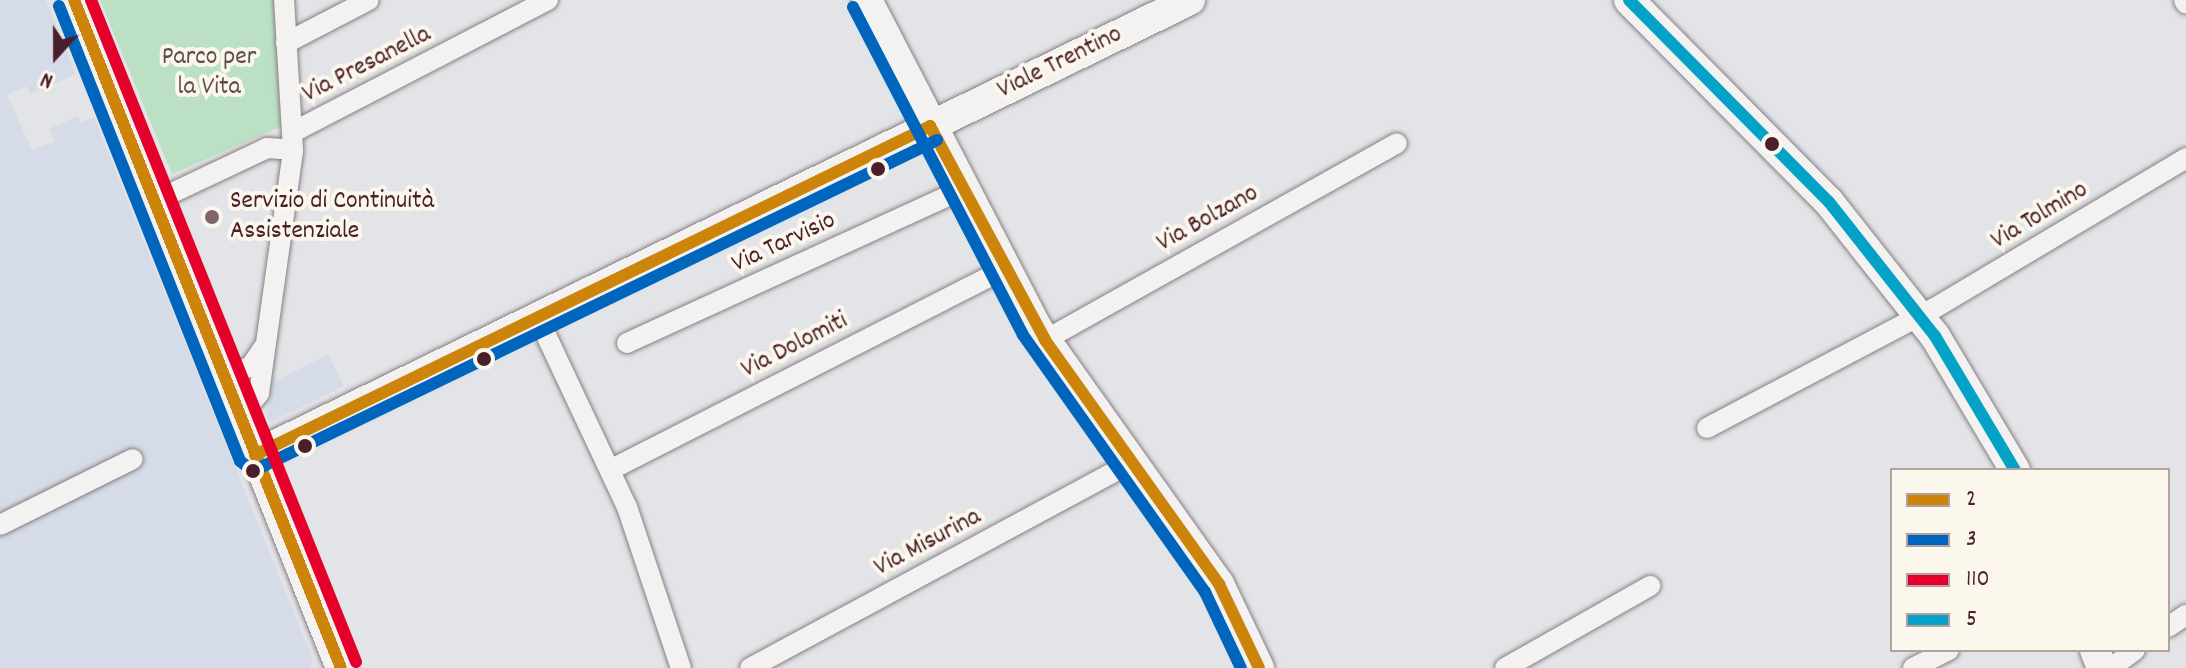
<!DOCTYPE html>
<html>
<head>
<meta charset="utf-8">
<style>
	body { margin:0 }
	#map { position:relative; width:2186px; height:668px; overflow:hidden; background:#e2e4e7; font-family:Dekko,sans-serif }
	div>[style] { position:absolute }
	.built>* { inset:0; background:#d6dce7 }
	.green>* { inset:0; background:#bbe0c4 }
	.roads { filter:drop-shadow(0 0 2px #877f83) drop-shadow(0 0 2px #877f83) }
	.street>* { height:20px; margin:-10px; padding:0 10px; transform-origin:10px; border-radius:10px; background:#f3f2f0 }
	.secondary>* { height:30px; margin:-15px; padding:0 15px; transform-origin:15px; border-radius:15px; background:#f3f2f0 }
	.bus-1>* { height:12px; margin:-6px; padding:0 6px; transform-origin:6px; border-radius:6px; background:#cc840b }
	.bus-2>* { height:12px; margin:-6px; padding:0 6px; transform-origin:6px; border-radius:6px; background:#0065bd }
	.bus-3>* { height:12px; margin:-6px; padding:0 6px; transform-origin:6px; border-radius:6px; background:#e4002b }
	.bus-4>* { height:12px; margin:-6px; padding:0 6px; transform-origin:6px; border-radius:6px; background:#04a2c6 }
	.dots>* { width:22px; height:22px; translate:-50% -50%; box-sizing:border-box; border:4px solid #fbf7ec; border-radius:50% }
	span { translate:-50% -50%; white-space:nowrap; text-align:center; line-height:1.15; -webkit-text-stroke:8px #fbf7ec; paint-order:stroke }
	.park-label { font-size:26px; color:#5e4e4a }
	.street-label { font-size:26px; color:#4a1f2b }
	.poi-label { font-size:26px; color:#4a1f2b }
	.left { translate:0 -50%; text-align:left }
	.legend { position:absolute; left:1890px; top:468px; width:280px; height:184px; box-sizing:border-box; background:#fbf7ec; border:2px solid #b4a19f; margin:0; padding:10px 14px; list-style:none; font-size:24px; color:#4a1f2b }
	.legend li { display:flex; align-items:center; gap:16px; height:40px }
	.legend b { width:40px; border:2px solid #b4a19f }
	.north { position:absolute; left:16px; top:16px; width:80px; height:80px; -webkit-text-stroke:6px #fbf7ec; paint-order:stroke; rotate:201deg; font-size:22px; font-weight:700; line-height:32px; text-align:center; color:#4a1f2b }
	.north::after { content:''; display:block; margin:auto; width:28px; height:36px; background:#4a1f2b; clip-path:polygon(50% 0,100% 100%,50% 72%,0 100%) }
</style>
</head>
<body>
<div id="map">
	<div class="built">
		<i style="clip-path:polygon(0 0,46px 0,76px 74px,31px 94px,26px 86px,7px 95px,32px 150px,55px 142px,49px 129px,78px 116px,81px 123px,94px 117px,313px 660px,310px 668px,0 668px)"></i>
		<i style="clip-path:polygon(328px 354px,344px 386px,271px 422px,266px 418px,272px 383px)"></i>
	</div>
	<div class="green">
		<i style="clip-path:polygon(100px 0,279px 0,285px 125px,172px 174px)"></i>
	</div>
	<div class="roads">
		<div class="street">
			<i style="left:2184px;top:0;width:4px;rotate:63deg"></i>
			<i style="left:286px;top:43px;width:93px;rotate:-27.4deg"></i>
			<i style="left:295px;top:131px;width:285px;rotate:-27.4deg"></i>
			<i style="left:157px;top:209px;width:22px;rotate:-47deg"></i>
			<i style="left:172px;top:193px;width:105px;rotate:-25.3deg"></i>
			<i style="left:267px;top:148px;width:26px;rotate:4deg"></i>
			<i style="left:538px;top:318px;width:209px;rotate:64.8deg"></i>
			<i style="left:627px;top:507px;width:170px;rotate:71.5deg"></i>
			<i style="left:1045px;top:340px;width:403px;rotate:-29.2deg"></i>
			<i style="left:627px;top:343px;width:370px;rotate:-24.6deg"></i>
			<i style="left:225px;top:378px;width:29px;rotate:-25deg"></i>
			<i style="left:251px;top:366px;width:23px;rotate:-56deg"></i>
			<i style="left:240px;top:416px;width:30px;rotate:-50deg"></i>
			<i style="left:259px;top:393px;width:245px;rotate:-82deg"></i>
			<i style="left:293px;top:150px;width:150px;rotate:-93.4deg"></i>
			<i style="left:1707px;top:428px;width:255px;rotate:-27.8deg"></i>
			<i style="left:1933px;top:309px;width:295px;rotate:-30.8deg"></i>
			<i style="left:610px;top:470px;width:442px;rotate:-27deg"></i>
			<i style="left:0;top:525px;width:148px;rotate:-26.4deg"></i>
			<i style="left:2168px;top:627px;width:22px;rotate:-34deg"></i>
			<i style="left:750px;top:668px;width:433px;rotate:-28.3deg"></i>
			<i style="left:1505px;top:668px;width:167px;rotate:-29.5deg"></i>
			<i style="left:1913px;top:668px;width:40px;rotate:-26.6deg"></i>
			<i style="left:2111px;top:668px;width:30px;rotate:-37deg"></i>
		</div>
		<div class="secondary">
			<i style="left:74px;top:0;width:719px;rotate:68.21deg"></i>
			<i style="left:867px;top:0;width:369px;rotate:62.6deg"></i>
			<i style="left:1037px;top:328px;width:314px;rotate:54.6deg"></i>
			<i style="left:1219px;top:584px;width:93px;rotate:64.5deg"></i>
			<i style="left:1629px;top:0;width:284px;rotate:45.3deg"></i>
			<i style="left:1829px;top:202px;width:171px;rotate:51.7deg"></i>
			<i style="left:1935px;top:336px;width:156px;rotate:59.2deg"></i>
			<i style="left:255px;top:455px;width:1040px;rotate:-25.95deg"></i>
			<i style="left:2095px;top:650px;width:19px;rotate:69deg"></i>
		</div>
	</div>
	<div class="bus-1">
		<i style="left:74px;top:0;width:719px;rotate:68.21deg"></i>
		<i style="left:255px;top:455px;width:751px;rotate:-25.98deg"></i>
		<i style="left:930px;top:126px;width:243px;rotate:61.7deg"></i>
		<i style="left:1045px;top:340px;width:300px;rotate:54.5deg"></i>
		<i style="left:1219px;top:584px;width:93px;rotate:64.5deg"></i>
	</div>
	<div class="bus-2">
		<i style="left:59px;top:6px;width:490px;rotate:68.3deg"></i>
		<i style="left:240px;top:461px;width:16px;rotate:38deg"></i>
		<i style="left:253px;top:471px;width:760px;rotate:-25.82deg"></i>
		<i style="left:853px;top:7px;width:369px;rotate:62.6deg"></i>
		<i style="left:1023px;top:335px;width:315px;rotate:54.7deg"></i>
		<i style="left:1205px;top:592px;width:84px;rotate:64.7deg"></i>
	</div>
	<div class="bus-3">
		<i style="left:91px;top:0;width:713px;rotate:68.18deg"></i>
	</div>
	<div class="bus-4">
		<i style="left:1629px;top:0;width:284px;rotate:45.3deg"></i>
		<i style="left:1829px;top:202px;width:171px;rotate:51.7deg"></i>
		<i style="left:1935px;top:336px;width:156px;rotate:59.2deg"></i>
	</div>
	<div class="dots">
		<i style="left:1772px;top:144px;background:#4a1f2b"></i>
		<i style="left:878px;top:169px;background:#4a1f2b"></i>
		<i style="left:212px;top:217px;background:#7f646d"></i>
		<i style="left:484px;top:359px;background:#4a1f2b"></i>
		<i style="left:305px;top:446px;background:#4a1f2b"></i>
		<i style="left:253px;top:471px;background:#4a1f2b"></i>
	</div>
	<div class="park-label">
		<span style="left:209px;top:73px">Parco per<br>la Vita</span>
	</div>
	<div class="street-label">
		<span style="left:1060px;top:63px;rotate:-26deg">Viale Trentino</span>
		<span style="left:367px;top:65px;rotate:-27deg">Via Presanella</span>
		<span style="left:2040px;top:216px;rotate:-31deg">Via Tolmino</span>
		<span style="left:1208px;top:219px;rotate:-29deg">Via Bolzano</span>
		<span style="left:784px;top:243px;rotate:-25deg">Via Tarvisio</span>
		<span style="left:795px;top:346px;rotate:-27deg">Via Dolomiti</span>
		<span style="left:928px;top:543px;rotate:-28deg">Via Misurina</span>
	</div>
	<div class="poi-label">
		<span class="left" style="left:230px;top:217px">Servizio di Continuità<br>Assistenziale</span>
	</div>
	<ul class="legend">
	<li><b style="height:10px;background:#cc840b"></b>2</li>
	<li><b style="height:10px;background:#0065bd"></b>3</li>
	<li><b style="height:10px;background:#e4002b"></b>110</li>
	<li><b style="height:10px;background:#04a2c6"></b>5</li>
	</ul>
	<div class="north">N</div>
</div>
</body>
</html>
